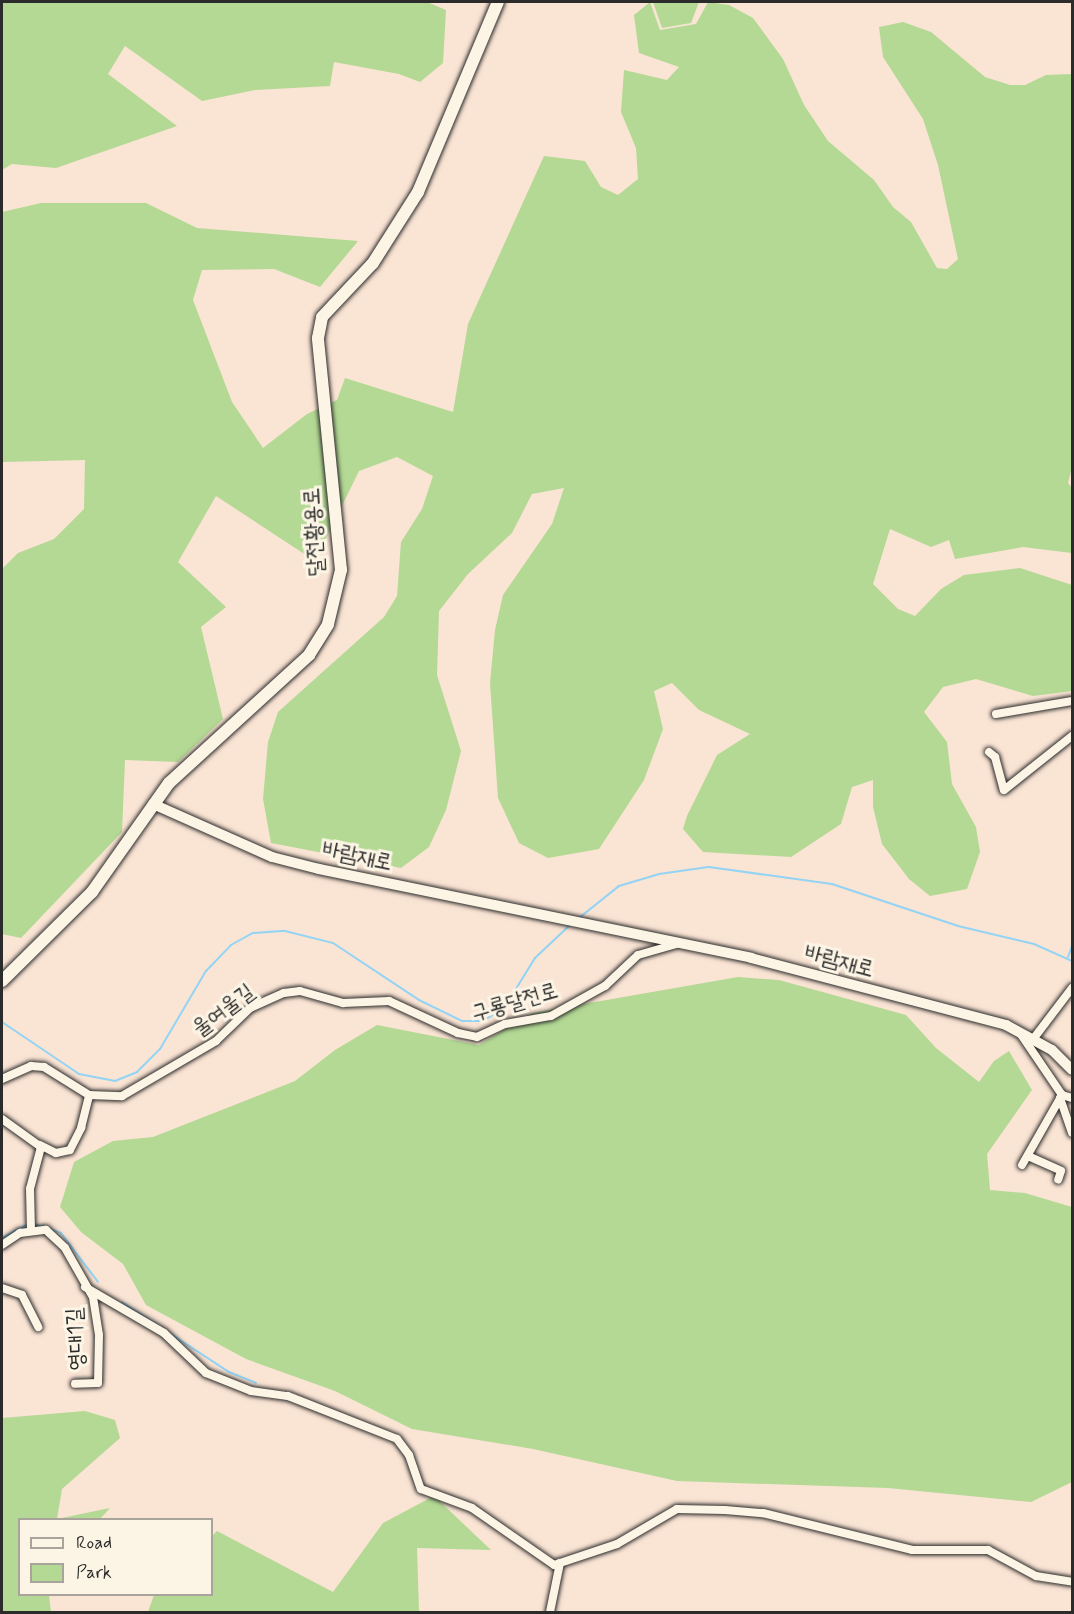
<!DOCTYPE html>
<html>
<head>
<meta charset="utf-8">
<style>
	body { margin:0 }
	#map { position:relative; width:1074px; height:1614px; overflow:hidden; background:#fae4d4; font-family:Mynerve,"Poor Story",sans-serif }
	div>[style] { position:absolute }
	.green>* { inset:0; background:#b3d994 }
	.stream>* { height:2px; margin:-1px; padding:0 1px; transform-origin:1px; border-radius:1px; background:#93d4f4 }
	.roads { filter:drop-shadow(0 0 2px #2b2b2b) drop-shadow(0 0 2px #2b2b2b) }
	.minor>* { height:8px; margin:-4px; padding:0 4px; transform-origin:4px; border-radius:4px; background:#fcf5e5 }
	.tertiary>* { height:10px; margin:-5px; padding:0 5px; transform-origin:5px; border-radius:5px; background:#fcf5e5 }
	.secondary>* { height:12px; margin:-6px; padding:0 6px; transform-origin:6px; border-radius:6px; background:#fcf5e5 }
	span { translate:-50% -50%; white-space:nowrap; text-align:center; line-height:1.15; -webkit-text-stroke:6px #fcf5e5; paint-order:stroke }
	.street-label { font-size:22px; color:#2b2b2b }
	.frame { position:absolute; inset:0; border:3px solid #2b2b2b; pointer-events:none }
	.legend { position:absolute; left:18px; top:1518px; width:195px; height:78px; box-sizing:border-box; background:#fcf5e5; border:2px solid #a8a49b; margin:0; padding:8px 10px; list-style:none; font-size:18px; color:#2b2b2b }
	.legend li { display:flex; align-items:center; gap:12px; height:30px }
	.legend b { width:30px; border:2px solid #a8a49b }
</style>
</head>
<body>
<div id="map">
	<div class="green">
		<i style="clip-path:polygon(2px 2px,427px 2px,446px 10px,443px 63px,420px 82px,399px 74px,334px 62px,330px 86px,255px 90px,202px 101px,125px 46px,108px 74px,177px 126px,56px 168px,12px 164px,2px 170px)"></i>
		<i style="clip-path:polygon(650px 2px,660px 30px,696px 24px,708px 2px,729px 5px,753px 18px,783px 59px,804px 105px,828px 141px,874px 180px,893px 207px,911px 222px,937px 268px,947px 269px,958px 259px,938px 165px,923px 119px,883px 57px,879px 27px,903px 22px,931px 32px,985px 77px,1010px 85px,1025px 85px,1046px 75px,1072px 74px,1072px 467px,1068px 483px,1072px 488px,1072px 553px,1023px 547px,955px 559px,949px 540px,931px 547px,890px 529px,873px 584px,898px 609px,915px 616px,941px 589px,964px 575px,1020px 568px,1072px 585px,1072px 691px,1033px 696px,976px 679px,943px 687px,924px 712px,947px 742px,952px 784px,976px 827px,980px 852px,967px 889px,930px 896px,909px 879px,882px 844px,873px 807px,873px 780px,852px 787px,841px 824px,791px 857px,703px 852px,683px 829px,687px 816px,717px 755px,750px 734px,699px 710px,672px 683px,654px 691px,663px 729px,644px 780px,599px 849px,548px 858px,519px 843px,498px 798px,490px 683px,495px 630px,503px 595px,552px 524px,564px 488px,532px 494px,512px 533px,468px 574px,439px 611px,437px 675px,461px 751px,446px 810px,429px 847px,401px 868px,271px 843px,263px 799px,268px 742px,278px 712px,384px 617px,397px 596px,401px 542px,422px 509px,433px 476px,397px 457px,359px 471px,315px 561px,216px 496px,178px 562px,226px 607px,201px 627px,223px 719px,178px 762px,125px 760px,122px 832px,21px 938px,2px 934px,2px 569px,18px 553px,54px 539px,84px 509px,85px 460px,2px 462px,2px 212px,41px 203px,146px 203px,197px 228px,358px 241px,320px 287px,274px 269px,202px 270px,193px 300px,232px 402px,263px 448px,307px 414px,337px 400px,345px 378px,453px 412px,468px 324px,544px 156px,585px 161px,601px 187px,618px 195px,638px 179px,636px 148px,621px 112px,624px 70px,667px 80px,679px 67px,639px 53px,634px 15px)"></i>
		<i style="clip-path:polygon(653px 2px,699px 2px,691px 23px,662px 28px)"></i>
		<i style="clip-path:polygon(738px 977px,779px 980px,906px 1015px,936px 1048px,979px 1082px,994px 1061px,1009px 1051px,1032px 1090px,987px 1154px,990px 1190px,1025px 1193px,1072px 1207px,1072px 1482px,1031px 1502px,888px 1488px,677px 1481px,533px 1449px,412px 1429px,335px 1391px,246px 1359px,146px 1305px,123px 1264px,81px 1232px,60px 1207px,74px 1162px,113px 1141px,153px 1137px,295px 1081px,335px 1050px,377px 1025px,479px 1045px,532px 1013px)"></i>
		<i style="clip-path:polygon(85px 1411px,115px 1420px,120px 1438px,62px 1489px,57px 1519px,110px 1508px,100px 1519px,20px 1520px,20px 1594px,49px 1595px,51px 1612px,2px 1612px,2px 1418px)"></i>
		<i style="clip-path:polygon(434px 1496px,491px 1550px,417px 1548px,419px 1612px,148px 1612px,154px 1595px,212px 1594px,212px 1536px,217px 1531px,333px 1592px,383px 1523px)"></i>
	</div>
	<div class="stream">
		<i style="left:579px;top:918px;width:51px;rotate:-38.7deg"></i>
		<i style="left:619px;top:886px;width:42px;rotate:-16.7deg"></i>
		<i style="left:659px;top:874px;width:50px;rotate:-8deg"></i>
		<i style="left:709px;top:867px;width:124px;rotate:7.9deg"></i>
		<i style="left:832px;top:884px;width:133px;rotate:18.4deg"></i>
		<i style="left:958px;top:926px;width:78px;rotate:13.3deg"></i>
		<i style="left:1034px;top:944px;width:42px;rotate:24.1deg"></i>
		<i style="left:1068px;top:957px;width:12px;rotate:-70deg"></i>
		<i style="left:2px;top:1022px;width:93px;rotate:34deg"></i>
		<i style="left:79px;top:1074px;width:37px;rotate:11deg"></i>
		<i style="left:115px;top:1081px;width:24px;rotate:-22deg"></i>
		<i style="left:137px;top:1072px;width:33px;rotate:-45deg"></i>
		<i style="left:160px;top:1049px;width:91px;rotate:-59.5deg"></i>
		<i style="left:206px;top:971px;width:36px;rotate:-46deg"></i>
		<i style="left:231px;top:945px;width:25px;rotate:-29deg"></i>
		<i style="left:253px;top:933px;width:32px;rotate:-4deg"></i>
		<i style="left:285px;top:931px;width:49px;rotate:14deg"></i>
		<i style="left:333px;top:943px;width:103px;rotate:33.5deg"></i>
		<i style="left:419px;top:1000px;width:48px;rotate:26deg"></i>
		<i style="left:462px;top:1021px;width:21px"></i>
		<i style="left:483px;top:1021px;width:25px;rotate:-32deg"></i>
		<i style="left:504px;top:1008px;width:59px;rotate:-58.2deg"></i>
		<i style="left:535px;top:958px;width:48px;rotate:-43.3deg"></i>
		<i style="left:34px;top:1224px;width:28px;rotate:18deg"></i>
		<i style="left:61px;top:1233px;width:61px;rotate:52.9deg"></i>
		<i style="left:2px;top:1238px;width:30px;rotate:-28deg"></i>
		<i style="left:122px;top:1302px;width:128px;rotate:33.2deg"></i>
		<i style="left:229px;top:1372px;width:29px;rotate:22deg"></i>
	</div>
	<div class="roads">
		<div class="minor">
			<i style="left:996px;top:714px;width:77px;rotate:-9.7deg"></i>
			<i style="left:989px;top:752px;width:8px;rotate:40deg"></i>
			<i style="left:995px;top:757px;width:34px;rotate:75deg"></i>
			<i style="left:1004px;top:790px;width:87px;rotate:-38.5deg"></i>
			<i style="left:1020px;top:1033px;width:75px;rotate:55.9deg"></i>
			<i style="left:1062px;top:1095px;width:10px;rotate:17deg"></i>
			<i style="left:1034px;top:1038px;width:63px;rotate:-52.8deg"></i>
			<i style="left:2px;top:1079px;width:32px;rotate:-24deg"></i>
			<i style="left:31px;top:1066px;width:13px;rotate:4deg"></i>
			<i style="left:44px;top:1067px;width:53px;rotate:31.9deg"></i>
			<i style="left:89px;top:1095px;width:33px;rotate:2deg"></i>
			<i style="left:122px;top:1096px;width:109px;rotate:-30.3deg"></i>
			<i style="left:216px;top:1041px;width:47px;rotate:-44.1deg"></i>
			<i style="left:250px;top:1008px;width:37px;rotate:-24deg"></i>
			<i style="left:284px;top:993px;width:16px;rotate:-7deg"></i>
			<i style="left:300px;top:991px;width:45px;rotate:15.6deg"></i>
			<i style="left:343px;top:1003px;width:46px;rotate:-2.5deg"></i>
			<i style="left:389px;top:1001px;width:76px;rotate:24.9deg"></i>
			<i style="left:458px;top:1033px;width:19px;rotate:12deg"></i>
			<i style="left:477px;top:1037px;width:31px;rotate:-25deg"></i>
			<i style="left:505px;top:1024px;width:47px;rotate:-9.9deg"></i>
			<i style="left:551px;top:1016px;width:62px;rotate:-29.1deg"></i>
			<i style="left:605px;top:986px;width:45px;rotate:-43.2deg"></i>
			<i style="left:638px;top:955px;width:40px;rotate:-16deg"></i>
			<i style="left:1060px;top:1098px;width:37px;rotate:71deg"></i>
			<i style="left:2px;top:1119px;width:48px;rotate:35.7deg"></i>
			<i style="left:41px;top:1147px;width:43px;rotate:104.7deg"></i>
			<i style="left:30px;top:1189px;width:40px;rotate:88.6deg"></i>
			<i style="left:40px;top:1145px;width:18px;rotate:27deg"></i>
			<i style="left:56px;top:1153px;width:14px;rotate:-12deg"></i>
			<i style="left:70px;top:1150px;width:25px;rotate:-63deg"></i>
			<i style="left:81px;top:1128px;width:34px;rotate:-76deg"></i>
			<i style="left:1028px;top:1156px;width:36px;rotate:24deg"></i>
			<i style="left:1061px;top:1171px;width:9px;rotate:108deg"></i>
			<i style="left:1022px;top:1165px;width:81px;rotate:-60.3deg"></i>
			<i style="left:2px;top:1245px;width:22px;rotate:-34deg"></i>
			<i style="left:20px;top:1233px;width:26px;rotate:-7deg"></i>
			<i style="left:46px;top:1230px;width:26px;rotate:43deg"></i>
			<i style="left:65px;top:1248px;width:56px;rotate:60.3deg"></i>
			<i style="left:93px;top:1297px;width:38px;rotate:81deg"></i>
			<i style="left:99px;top:1335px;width:48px;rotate:91.2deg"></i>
			<i style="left:98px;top:1383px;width:23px;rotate:178deg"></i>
			<i style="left:85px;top:1287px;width:91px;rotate:30.2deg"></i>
			<i style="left:164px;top:1333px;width:58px;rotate:43.6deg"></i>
			<i style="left:206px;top:1373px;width:48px;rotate:21.8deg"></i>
			<i style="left:251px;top:1391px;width:37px;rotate:8deg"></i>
			<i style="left:288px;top:1396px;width:117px;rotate:21.5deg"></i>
			<i style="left:397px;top:1439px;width:20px;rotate:53deg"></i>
			<i style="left:409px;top:1455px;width:36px;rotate:71deg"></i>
			<i style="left:421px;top:1489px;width:54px;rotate:20.4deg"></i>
			<i style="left:472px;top:1508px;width:100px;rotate:34.8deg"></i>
			<i style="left:554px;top:1565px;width:66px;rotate:-18.4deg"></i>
			<i style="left:617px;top:1544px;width:69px;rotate:-30.3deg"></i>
			<i style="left:677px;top:1509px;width:48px;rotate:1.2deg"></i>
			<i style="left:725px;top:1510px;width:38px;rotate:5deg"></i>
			<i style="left:763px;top:1513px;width:154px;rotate:13.9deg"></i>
			<i style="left:912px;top:1550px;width:76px"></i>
			<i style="left:988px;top:1550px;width:55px;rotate:28.4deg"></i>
			<i style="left:1036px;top:1576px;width:36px;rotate:9deg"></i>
			<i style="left:2px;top:1288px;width:21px;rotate:19deg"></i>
			<i style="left:22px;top:1295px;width:36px;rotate:63deg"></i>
			<i style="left:550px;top:1612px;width:50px;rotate:-78.5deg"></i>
		</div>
		<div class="tertiary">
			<i style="left:153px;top:804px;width:130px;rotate:24deg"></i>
			<i style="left:272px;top:857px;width:49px;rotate:14.3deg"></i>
			<i style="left:319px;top:869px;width:441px;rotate:11.6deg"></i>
			<i style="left:751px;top:958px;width:264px;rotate:14.7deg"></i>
			<i style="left:1006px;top:1025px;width:52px;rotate:28.5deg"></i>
			<i style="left:1052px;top:1050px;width:28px;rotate:45deg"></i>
		</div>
		<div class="secondary">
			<i style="left:2px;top:981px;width:127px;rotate:-44.7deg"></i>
			<i style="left:92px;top:892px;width:133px;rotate:-54.8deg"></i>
			<i style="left:169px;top:783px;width:190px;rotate:-42.4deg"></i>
			<i style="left:309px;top:655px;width:36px;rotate:-58deg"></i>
			<i style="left:328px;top:624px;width:56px;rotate:-76.5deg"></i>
			<i style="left:341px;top:570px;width:233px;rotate:-95.7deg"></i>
			<i style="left:318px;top:338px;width:21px;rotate:-79deg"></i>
			<i style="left:322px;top:317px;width:74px;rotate:-46.6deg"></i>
			<i style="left:373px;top:263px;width:84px;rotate:-57.6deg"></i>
			<i style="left:418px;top:192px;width:206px;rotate:-67.2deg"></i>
		</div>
	</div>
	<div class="street-label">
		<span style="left:315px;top:532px;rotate:-93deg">달전황용로</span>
		<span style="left:357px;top:857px;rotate:12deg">바람재로</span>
		<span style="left:839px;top:962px;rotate:15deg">바람재로</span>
		<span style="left:515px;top:1003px;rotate:-16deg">구룡달전로</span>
		<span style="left:224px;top:1011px;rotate:-37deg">울여울길</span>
		<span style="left:77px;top:1339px;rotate:-93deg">영대1길</span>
	</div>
	<div class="frame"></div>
	<ul class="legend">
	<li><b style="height:8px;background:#fcf5e5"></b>Road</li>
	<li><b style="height:16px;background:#b3d994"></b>Park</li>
	</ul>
</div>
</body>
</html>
